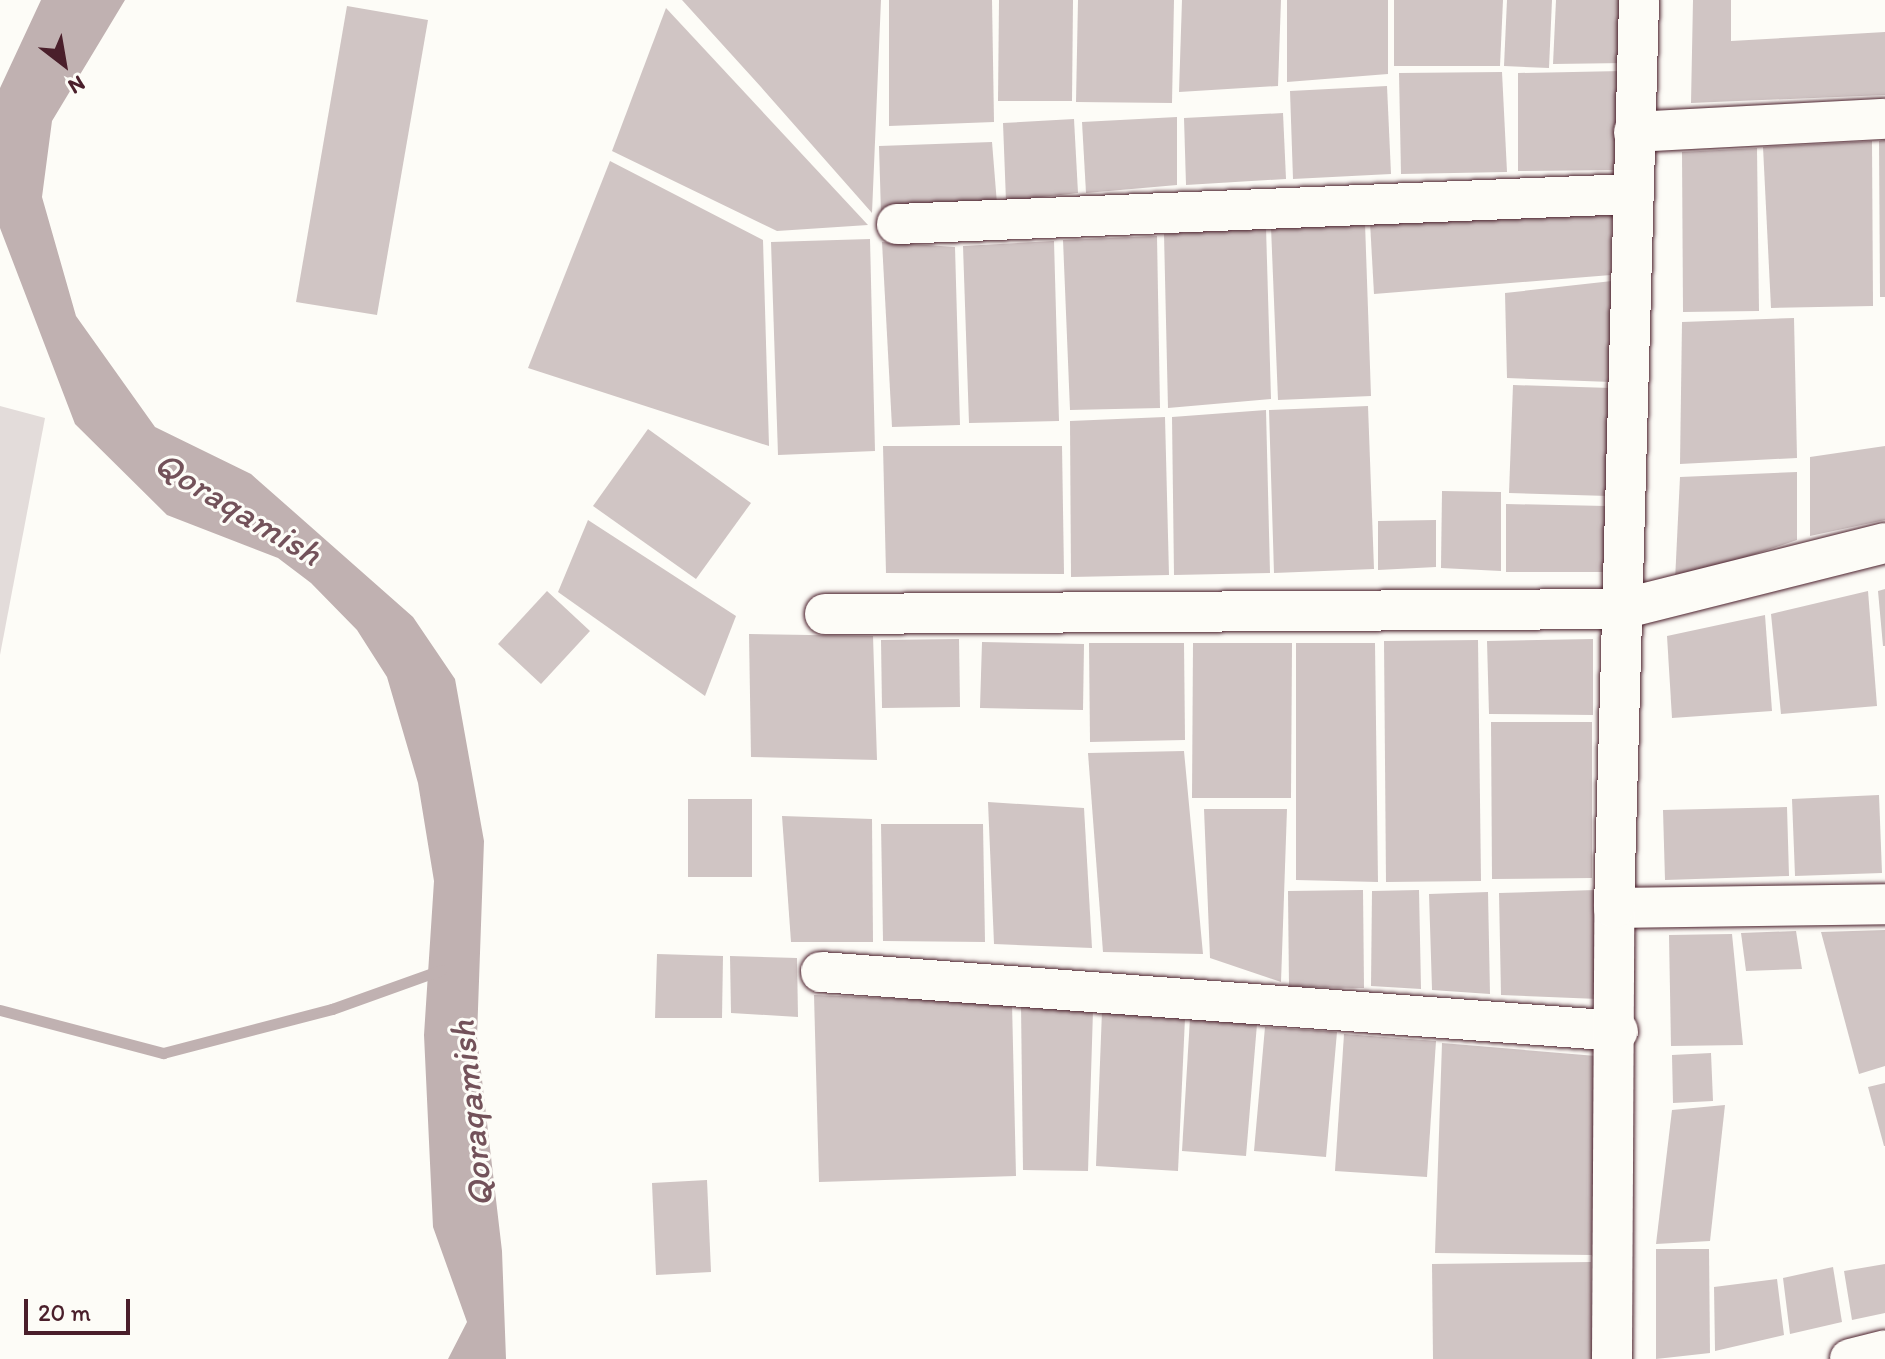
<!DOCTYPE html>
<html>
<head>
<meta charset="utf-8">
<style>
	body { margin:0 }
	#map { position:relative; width:1885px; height:1359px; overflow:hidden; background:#fdfcf7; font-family:Itim,sans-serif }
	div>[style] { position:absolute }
	.green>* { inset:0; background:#e3dcda }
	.water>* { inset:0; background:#c0b1b1 }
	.stream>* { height:11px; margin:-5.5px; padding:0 5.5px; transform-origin:5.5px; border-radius:5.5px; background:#c0b1b1 }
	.building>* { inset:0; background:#d0c5c4 }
	.roads { filter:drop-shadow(0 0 2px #4a1f2b) drop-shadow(0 0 2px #4a1f2b) }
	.minor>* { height:40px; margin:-20px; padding:0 20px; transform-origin:20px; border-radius:20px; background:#fdfcf7 }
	span { translate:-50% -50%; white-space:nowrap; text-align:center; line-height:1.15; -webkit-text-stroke:6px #fdfcf7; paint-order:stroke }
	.water-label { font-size:36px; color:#73525a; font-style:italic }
	.north { position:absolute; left:24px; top:24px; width:80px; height:80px; -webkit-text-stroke:6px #fdfcf7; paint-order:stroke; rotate:149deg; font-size:22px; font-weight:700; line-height:32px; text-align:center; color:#4a1f2b }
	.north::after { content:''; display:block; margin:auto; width:28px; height:36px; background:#4a1f2b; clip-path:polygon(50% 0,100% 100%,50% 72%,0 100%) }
	.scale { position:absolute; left:24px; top:1299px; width:106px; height:36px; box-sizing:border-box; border:4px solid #4a1f2b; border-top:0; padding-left:10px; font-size:24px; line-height:28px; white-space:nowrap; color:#4a1f2b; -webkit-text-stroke:6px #fdfcf7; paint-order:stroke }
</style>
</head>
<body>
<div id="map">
	<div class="green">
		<i style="clip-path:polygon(0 406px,45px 418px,0 655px)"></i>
	</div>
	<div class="water">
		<i style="clip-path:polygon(41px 0,125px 0,52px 121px,42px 197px,76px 316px,155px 427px,251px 474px,413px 617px,455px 679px,484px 841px,477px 1037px,502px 1251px,506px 1359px,448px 1359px,467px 1322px,433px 1227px,424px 1035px,434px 881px,418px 783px,387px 677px,357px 630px,311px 583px,278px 558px,167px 515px,75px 424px,0 228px,0 88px)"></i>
	</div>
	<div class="stream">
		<i style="left:0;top:1010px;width:169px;rotate:14.8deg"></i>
		<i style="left:163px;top:1053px;width:175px;rotate:-14.6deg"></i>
		<i style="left:332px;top:1009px;width:116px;rotate:-19.7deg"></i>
	</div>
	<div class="building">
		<i style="clip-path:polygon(682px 0,881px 0,872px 213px,761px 87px)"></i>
		<i style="clip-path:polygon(889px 0,992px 0,994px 122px,889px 126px)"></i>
		<i style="clip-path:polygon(999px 0,1073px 0,1072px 101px,998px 101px)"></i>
		<i style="clip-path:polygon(1078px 0,1174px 0,1172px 103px,1076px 102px)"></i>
		<i style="clip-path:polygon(1182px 0,1281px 0,1278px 86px,1179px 92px)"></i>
		<i style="clip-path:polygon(1287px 0,1388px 0,1388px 74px,1287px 82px)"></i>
		<i style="clip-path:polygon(1394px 0,1503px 0,1500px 66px,1394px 66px)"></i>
		<i style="clip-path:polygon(1507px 0,1552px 0,1549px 68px,1504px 66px)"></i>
		<i style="clip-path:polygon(1556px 0,1627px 0,1625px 63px,1553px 64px)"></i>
		<i style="clip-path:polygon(1693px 0,1731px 0,1731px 41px,1885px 32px,1885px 95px,1691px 103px)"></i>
		<i style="clip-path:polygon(347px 6px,428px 20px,377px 315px,296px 302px)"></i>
		<i style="clip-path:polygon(666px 8px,868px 225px,777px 231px,612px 151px)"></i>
		<i style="clip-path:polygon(1622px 71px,1620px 170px,1518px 171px,1518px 73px)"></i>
		<i style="clip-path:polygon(1502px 72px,1507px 172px,1401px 174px,1399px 73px)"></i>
		<i style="clip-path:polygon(1387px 86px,1391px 174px,1293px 179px,1290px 91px)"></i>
		<i style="clip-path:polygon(1283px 113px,1286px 179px,1186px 185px,1184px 118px)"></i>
		<i style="clip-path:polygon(1177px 117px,1177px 185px,1086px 193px,1082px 122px)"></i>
		<i style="clip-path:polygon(1074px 119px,1078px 193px,1006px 201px,1003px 123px)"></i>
		<i style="clip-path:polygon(1885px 140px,1885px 297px,1880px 297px,1879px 141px)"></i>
		<i style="clip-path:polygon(1872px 141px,1873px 306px,1771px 308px,1763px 147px)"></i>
		<i style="clip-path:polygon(992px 142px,997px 204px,881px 213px,879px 146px)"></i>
		<i style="clip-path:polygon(1757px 148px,1759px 311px,1683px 312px,1682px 152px)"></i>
		<i style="clip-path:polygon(610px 161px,763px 240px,769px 446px,528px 368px)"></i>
		<i style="clip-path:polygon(1612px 212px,1611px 275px,1374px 294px,1370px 222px)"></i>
		<i style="clip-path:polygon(1365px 223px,1371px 396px,1278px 400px,1271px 227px)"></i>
		<i style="clip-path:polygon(1266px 227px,1271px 399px,1168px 408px,1164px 234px)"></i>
		<i style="clip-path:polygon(1157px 236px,1160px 408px,1070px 410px,1063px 240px)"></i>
		<i style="clip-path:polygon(870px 239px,875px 451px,778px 455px,771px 242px)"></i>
		<i style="clip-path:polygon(1054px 241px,1059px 421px,969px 423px,963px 246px)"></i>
		<i style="clip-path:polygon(882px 242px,955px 247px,960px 425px,892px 427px)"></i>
		<i style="clip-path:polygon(1612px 281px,1611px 382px,1507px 378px,1505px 293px)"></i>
		<i style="clip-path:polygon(1794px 318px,1797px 458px,1680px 464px,1682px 322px)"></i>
		<i style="clip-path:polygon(1513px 385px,1611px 388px,1608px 496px,1509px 493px)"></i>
		<i style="clip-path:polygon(1368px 406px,1374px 569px,1274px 573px,1269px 410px)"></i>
		<i style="clip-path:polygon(1266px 410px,1270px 573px,1174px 575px,1172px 417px)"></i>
		<i style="clip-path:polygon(1165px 417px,1169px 575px,1071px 577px,1070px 421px)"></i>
		<i style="clip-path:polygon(648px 429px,751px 503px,696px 579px,593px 506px)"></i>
		<i style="clip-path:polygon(883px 446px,1062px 446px,1064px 574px,886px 573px)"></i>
		<i style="clip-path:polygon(1885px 446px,1885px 520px,1810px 536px,1810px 457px)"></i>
		<i style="clip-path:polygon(1797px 472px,1797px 540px,1675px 581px,1680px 477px)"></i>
		<i style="clip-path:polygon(1442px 491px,1501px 492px,1501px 571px,1441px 568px)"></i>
		<i style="clip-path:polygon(1506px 504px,1606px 506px,1605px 572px,1506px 572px)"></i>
		<i style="clip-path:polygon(588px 520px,736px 616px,705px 696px,558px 592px)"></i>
		<i style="clip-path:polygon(1436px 520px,1436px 567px,1378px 570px,1378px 521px)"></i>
		<i style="clip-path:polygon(1885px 589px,1885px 646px,1883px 646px,1878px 591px)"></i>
		<i style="clip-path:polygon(547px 591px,590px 631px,541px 684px,498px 644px)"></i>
		<i style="clip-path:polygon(1868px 591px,1877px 706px,1781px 714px,1771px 614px)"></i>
		<i style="clip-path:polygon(1765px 615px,1772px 711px,1672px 718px,1667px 636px)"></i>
		<i style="clip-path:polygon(749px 634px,873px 636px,877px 760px,751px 757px)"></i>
		<i style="clip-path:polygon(959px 639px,960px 707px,882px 708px,881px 640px)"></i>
		<i style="clip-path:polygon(1593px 639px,1593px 715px,1489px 714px,1487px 641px)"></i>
		<i style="clip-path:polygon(1478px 640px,1481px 881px,1386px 882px,1384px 641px)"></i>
		<i style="clip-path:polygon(982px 642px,1084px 644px,1083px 710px,980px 708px)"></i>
		<i style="clip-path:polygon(1089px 643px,1184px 643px,1185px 740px,1090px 742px)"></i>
		<i style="clip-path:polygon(1193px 643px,1292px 643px,1291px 798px,1192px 798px)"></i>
		<i style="clip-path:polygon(1296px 643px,1375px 643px,1378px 882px,1296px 880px)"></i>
		<i style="clip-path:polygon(1491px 722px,1592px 722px,1592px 878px,1492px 879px)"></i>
		<i style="clip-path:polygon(1184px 751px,1203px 954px,1103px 952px,1088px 753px)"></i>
		<i style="clip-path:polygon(1879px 795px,1882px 873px,1795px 876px,1792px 799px)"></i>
		<i style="clip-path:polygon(688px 799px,752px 799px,752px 877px,688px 877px)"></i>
		<i style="clip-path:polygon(988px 802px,1084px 808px,1092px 948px,994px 944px)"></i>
		<i style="clip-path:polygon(1787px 807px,1789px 876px,1665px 880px,1663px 810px)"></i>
		<i style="clip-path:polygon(1204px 809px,1287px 809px,1281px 982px,1210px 958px)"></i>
		<i style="clip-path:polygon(782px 816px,872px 819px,873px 942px,791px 942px)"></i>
		<i style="clip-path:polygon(881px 824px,983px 824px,985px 942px,883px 941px)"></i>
		<i style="clip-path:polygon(1363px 890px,1364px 988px,1289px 987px,1288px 891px)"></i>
		<i style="clip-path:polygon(1419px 890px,1421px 989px,1371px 986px,1372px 891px)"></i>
		<i style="clip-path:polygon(1595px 890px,1598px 999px,1501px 995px,1499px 893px)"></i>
		<i style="clip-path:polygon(1488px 892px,1490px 994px,1432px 990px,1429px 894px)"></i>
		<i style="clip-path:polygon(1885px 930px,1885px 1066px,1859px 1074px,1821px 932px)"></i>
		<i style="clip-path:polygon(1796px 931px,1802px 969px,1746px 971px,1741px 933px)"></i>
		<i style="clip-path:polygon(1732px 934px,1743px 1045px,1671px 1046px,1669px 935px)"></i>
		<i style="clip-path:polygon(657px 954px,723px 956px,722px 1018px,655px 1018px)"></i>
		<i style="clip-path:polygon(730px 956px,797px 958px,798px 1017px,731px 1013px)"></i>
		<i style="clip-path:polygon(814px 995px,1012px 1003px,1016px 1176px,819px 1182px)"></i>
		<i style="clip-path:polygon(1021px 1005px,1093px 1010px,1088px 1171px,1023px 1170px)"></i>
		<i style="clip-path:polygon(1102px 1011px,1185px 1018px,1178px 1171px,1096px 1166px)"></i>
		<i style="clip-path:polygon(1190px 1018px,1257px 1024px,1246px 1156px,1182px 1151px)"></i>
		<i style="clip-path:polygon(1265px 1027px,1337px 1032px,1326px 1157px,1254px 1151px)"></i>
		<i style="clip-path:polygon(1344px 1034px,1436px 1041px,1427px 1177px,1335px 1171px)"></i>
		<i style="clip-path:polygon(1442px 1043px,1596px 1056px,1592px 1255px,1435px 1253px)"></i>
		<i style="clip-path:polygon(1711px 1053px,1713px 1101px,1673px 1103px,1672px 1055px)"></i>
		<i style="clip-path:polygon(1885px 1083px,1885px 1146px,1884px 1146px,1868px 1087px)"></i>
		<i style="clip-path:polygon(1725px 1105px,1710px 1241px,1656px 1244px,1672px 1110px)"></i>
		<i style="clip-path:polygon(707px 1180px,711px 1272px,656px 1275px,652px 1183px)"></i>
		<i style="clip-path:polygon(1656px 1249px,1709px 1249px,1710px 1353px,1656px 1359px)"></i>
		<i style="clip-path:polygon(1591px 1262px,1592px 1359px,1433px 1359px,1432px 1264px)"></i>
		<i style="clip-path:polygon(1885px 1264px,1885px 1313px,1852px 1320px,1844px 1271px)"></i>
		<i style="clip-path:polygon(1833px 1267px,1842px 1322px,1790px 1334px,1783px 1278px)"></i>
		<i style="clip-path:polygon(1777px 1279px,1784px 1335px,1715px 1351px,1714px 1287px)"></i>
	</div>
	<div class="roads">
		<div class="minor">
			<i style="left:1634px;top:132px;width:251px;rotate:-3deg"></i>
			<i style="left:897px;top:224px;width:736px;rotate:-2.34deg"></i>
			<i style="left:825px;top:614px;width:797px;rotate:-0.36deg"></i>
			<i style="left:1622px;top:609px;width:271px;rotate:-14.1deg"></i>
			<i style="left:1614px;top:908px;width:271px;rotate:-0.8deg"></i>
			<i style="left:821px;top:972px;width:799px;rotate:4.23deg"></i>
			<i style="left:1612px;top:1359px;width:451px;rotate:-89.7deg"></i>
			<i style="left:1614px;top:908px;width:908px;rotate:-88.42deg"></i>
			<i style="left:1850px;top:1359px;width:36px;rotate:-14deg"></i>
		</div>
	</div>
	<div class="water-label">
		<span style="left:238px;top:508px;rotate:31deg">Qoraqamish</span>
		<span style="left:471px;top:1114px;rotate:-96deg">Qoraqamish</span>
	</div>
	<div class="north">N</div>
	<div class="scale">20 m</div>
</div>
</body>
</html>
